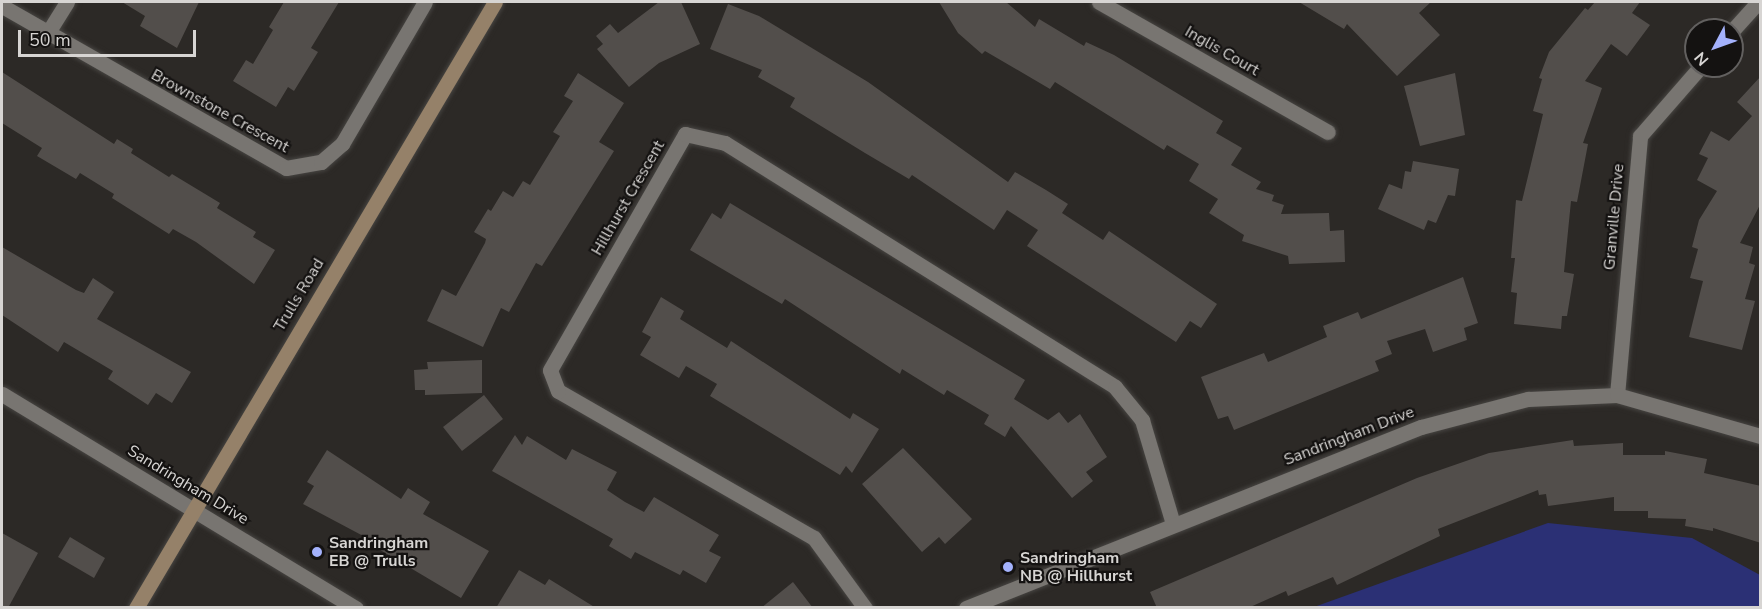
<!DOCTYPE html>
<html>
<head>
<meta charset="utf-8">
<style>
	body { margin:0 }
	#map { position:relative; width:1762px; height:609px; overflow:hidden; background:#2c2926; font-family:"Nunito Sans",sans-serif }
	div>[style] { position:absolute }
	.green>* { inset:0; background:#2b3075 }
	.building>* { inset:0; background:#524e4b }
	.roads { filter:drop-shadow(0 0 2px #474542) drop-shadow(0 0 2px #474542) }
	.street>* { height:15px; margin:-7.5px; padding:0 7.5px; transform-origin:7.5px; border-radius:7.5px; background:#787571 }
	.secondary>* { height:15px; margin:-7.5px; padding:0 7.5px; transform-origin:7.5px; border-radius:7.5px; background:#958169 }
	.dots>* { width:16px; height:16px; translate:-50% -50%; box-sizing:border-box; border:3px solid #141211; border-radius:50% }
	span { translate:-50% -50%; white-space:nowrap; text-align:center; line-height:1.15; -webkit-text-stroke:4.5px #141211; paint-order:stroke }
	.street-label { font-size:16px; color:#d7d5d3 }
	.poi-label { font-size:16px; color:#d7d5d3; font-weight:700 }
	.left { translate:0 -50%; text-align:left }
	.frame { position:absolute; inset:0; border:3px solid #d7d5d3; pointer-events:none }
	.north { position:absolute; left:1684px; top:18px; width:60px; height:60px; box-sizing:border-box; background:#141211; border:2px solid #62605f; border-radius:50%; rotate:229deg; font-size:16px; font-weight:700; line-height:24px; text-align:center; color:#d7d5d3 }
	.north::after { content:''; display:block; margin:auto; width:21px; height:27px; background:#a4b2fc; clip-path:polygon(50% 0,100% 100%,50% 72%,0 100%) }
	.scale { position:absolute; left:18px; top:30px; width:178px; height:27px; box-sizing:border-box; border:3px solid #d7d5d3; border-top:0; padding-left:8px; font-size:18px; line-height:21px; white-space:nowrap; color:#d7d5d3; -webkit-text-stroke:4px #141211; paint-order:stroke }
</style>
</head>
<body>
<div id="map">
	<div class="green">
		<i style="clip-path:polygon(1548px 523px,1692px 538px,1760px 575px,1760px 607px,1314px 607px)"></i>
	</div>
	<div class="building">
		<i style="clip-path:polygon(122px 2px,199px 2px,177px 48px,140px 26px,145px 16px)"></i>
		<i style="clip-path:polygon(284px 2px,339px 2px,311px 48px,318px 52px,294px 91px,288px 87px,276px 107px,233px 81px,246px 60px,253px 64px,273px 30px,269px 27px)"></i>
		<i style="clip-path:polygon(659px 2px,681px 2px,700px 44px,659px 63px,629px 87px,597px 49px,603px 44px,596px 36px,610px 24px,618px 33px)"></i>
		<i style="clip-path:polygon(939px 2px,1006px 2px,1035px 27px,1039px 19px,1084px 46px,1086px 42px,1114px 55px,1223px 121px,1216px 133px,1242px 148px,1231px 165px,1261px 182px,1256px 189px,1274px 195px,1272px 201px,1284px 205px,1281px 214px,1329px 213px,1330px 231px,1344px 230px,1345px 262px,1289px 264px,1288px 256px,1242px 241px,1244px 235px,1209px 213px,1218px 199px,1189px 181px,1199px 164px,1167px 145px,1164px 150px,1055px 82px,1050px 89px,985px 51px,982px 54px,958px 33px)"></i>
		<i style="clip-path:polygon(1299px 2px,1431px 2px,1419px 13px,1440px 35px,1397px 76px,1347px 24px,1344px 29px)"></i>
		<i style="clip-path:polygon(1595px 2px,1640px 2px,1632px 13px,1650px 25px,1627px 56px,1611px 44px,1585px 81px,1602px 88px,1583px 143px,1588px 144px,1577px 202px,1571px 201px,1564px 272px,1574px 274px,1567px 316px,1562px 316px,1561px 329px,1514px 324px,1517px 293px,1511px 292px,1515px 258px,1511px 258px,1516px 200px,1522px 201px,1543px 114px,1533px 111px,1542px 79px,1539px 78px,1549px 52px,1585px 8px,1588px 10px)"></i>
		<i style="clip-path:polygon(728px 4px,759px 16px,868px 82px,1008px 182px,1015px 172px,1046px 190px,1068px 204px,1062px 213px,1103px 240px,1109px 231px,1217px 304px,1201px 328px,1190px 321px,1176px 342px,1027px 246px,1038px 230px,1007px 210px,994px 230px,912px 175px,909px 179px,865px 153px,790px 107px,795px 98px,758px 77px,762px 70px,710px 49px)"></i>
		<i style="clip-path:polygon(2px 72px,114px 144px,117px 139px,133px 149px,131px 153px,169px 177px,172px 174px,220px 203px,217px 208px,256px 232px,253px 237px,275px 250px,254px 284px,196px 242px,173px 229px,169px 234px,112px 198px,114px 194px,80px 173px,76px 179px,37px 156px,42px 148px,2px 123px)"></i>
		<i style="clip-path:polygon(578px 73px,624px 103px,599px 142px,614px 151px,542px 266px,536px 263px,509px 312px,501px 308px,483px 347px,427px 321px,442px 289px,456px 296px,485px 243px,486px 239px,474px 232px,488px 209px,491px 211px,503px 191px,513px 197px,523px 181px,530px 185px,560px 136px,553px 132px,573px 101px,564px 96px)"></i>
		<i style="clip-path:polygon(1455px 73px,1465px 135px,1420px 146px,1404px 86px)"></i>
		<i style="clip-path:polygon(1761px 76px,1761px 203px,1740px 243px,1753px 247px,1749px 263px,1755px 265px,1745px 299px,1755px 301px,1742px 350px,1689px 337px,1703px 281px,1690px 278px,1698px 249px,1692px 247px,1699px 220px,1717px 191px,1697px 180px,1708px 158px,1699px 154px,1711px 131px,1729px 141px,1752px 116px,1737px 102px)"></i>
		<i style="clip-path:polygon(1413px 161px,1459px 169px,1455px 196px,1448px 195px,1436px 223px,1428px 220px,1424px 230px,1378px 209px,1389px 184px,1402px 189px,1405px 171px,1411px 172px)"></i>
		<i style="clip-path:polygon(730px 203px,1025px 380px,1014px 399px,1048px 420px,1059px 412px,1068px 423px,1080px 414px,1107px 457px,1086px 472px,1093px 481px,1072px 498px,1011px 426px,1005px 437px,984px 424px,989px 415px,947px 390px,944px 395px,902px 369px,900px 374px,785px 299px,782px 304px,690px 250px,712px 213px,721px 219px)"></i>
		<i style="clip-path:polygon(2px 247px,76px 290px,84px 293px,93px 278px,114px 292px,97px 319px,191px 372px,172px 403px,156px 393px,148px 405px,108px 379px,113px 371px,64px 342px,58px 352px,2px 315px)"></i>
		<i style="clip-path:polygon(1463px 277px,1478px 323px,1464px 328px,1467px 340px,1433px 352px,1425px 329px,1387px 341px,1392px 354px,1375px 361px,1379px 371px,1234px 430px,1228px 416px,1218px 419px,1201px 377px,1264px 353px,1268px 362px,1327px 337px,1323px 326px,1358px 312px,1361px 319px)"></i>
		<i style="clip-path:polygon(661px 297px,684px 311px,680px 319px,727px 348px,731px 341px,850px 419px,853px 413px,879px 429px,852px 473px,846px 466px,840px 475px,710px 396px,717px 384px,686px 366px,679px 378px,640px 355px,651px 337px,642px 332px)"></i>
		<i style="clip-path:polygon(482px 360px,482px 393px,425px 395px,425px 390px,415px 390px,414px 370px,428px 369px,427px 362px)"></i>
		<i style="clip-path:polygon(484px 395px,503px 419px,462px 451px,443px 427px)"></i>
		<i style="clip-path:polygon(515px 435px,522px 445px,527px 436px,566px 460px,572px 449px,617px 472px,607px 490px,625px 502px,644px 512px,654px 497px,719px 535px,709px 551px,721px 557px,706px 583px,683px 570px,680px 575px,635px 552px,631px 559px,609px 546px,613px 539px,492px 471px)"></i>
		<i style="clip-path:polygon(1573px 440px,1574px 446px,1623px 443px,1623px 455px,1665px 455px,1665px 451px,1707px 459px,1704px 473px,1761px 486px,1761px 543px,1713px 528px,1713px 531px,1685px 526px,1686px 519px,1648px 518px,1648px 511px,1614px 511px,1614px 497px,1548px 506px,1546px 494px,1539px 495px,1538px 490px,1438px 529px,1440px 536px,1337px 585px,1333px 577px,1288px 596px,1286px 591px,1248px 608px,1157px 608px,1150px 592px,1417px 478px,1489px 453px)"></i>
		<i style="clip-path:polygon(903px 448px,972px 519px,945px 544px,939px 537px,922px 552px,862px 484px)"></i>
		<i style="clip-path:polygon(327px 450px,401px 499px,408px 488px,430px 502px,423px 514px,489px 551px,461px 598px,365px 541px,367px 538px,303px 504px,314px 486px,307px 482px)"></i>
		<i style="clip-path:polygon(2px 533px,38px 553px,8px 608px,2px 608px)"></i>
		<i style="clip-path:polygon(70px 537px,105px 558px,94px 578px,58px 557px)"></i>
		<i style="clip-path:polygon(519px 570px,545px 585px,549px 579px,596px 608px,496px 608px)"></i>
		<i style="clip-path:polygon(793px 582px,813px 608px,761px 608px)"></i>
	</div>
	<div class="roads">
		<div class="street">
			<i style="left:1099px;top:2px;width:263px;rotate:29.6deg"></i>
			<i style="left:2px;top:6px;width:327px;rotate:29.7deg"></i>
			<i style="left:286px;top:168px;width:36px;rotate:-10deg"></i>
			<i style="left:321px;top:162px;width:28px;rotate:-41deg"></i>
			<i style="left:342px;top:144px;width:164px;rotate:-59.7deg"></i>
			<i style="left:1732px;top:31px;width:39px;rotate:-48deg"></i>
			<i style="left:47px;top:34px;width:38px;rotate:-58deg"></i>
			<i style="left:2px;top:394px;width:414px;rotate:31.2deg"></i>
			<i style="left:1617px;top:395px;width:260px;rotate:-84.9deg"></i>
			<i style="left:1640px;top:136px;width:93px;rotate:-48.9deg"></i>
			<i style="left:865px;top:608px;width:87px;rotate:-126.1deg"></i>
			<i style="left:814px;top:538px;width:295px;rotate:-150.1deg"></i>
			<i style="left:558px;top:391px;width:22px;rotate:-111deg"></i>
			<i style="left:550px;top:370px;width:272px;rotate:-60.2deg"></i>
			<i style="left:685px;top:134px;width:41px;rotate:12.7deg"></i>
			<i style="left:725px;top:143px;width:460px;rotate:32deg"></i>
			<i style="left:1115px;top:387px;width:43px;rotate:50.7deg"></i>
			<i style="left:1142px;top:420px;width:109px;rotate:73.4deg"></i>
			<i style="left:966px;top:608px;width:490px;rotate:-21.7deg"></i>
			<i style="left:1421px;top:427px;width:111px;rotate:-14.7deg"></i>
			<i style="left:1528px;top:399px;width:89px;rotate:-2.6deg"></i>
			<i style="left:1617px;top:395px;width:149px;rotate:16deg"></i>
		</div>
		<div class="secondary">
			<i style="left:136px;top:608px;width:704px;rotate:-59.36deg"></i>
		</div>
	</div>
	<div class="dots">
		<i style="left:317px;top:552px;background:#a4b2fc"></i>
		<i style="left:1008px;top:567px;background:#a4b2fc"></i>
	</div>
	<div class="street-label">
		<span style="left:1222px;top:51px;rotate:30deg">Inglis Court</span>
		<span style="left:220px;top:111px;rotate:29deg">Brownstone Crescent</span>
		<span style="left:628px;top:198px;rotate:-60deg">Hillhurst Crescent</span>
		<span style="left:1614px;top:217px;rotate:-85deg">Granville Drive</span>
		<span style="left:299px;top:295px;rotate:-59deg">Trulls Road</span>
		<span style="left:1349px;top:436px;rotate:-21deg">Sandringham Drive</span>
		<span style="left:188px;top:485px;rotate:31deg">Sandringham Drive</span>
	</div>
	<div class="poi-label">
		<span class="left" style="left:329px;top:552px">Sandringham<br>EB @ Trulls</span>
		<span class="left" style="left:1020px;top:567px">Sandringham<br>NB @ Hillhurst</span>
	</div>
	<div class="frame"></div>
	<div class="north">N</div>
	<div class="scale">50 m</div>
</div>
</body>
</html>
